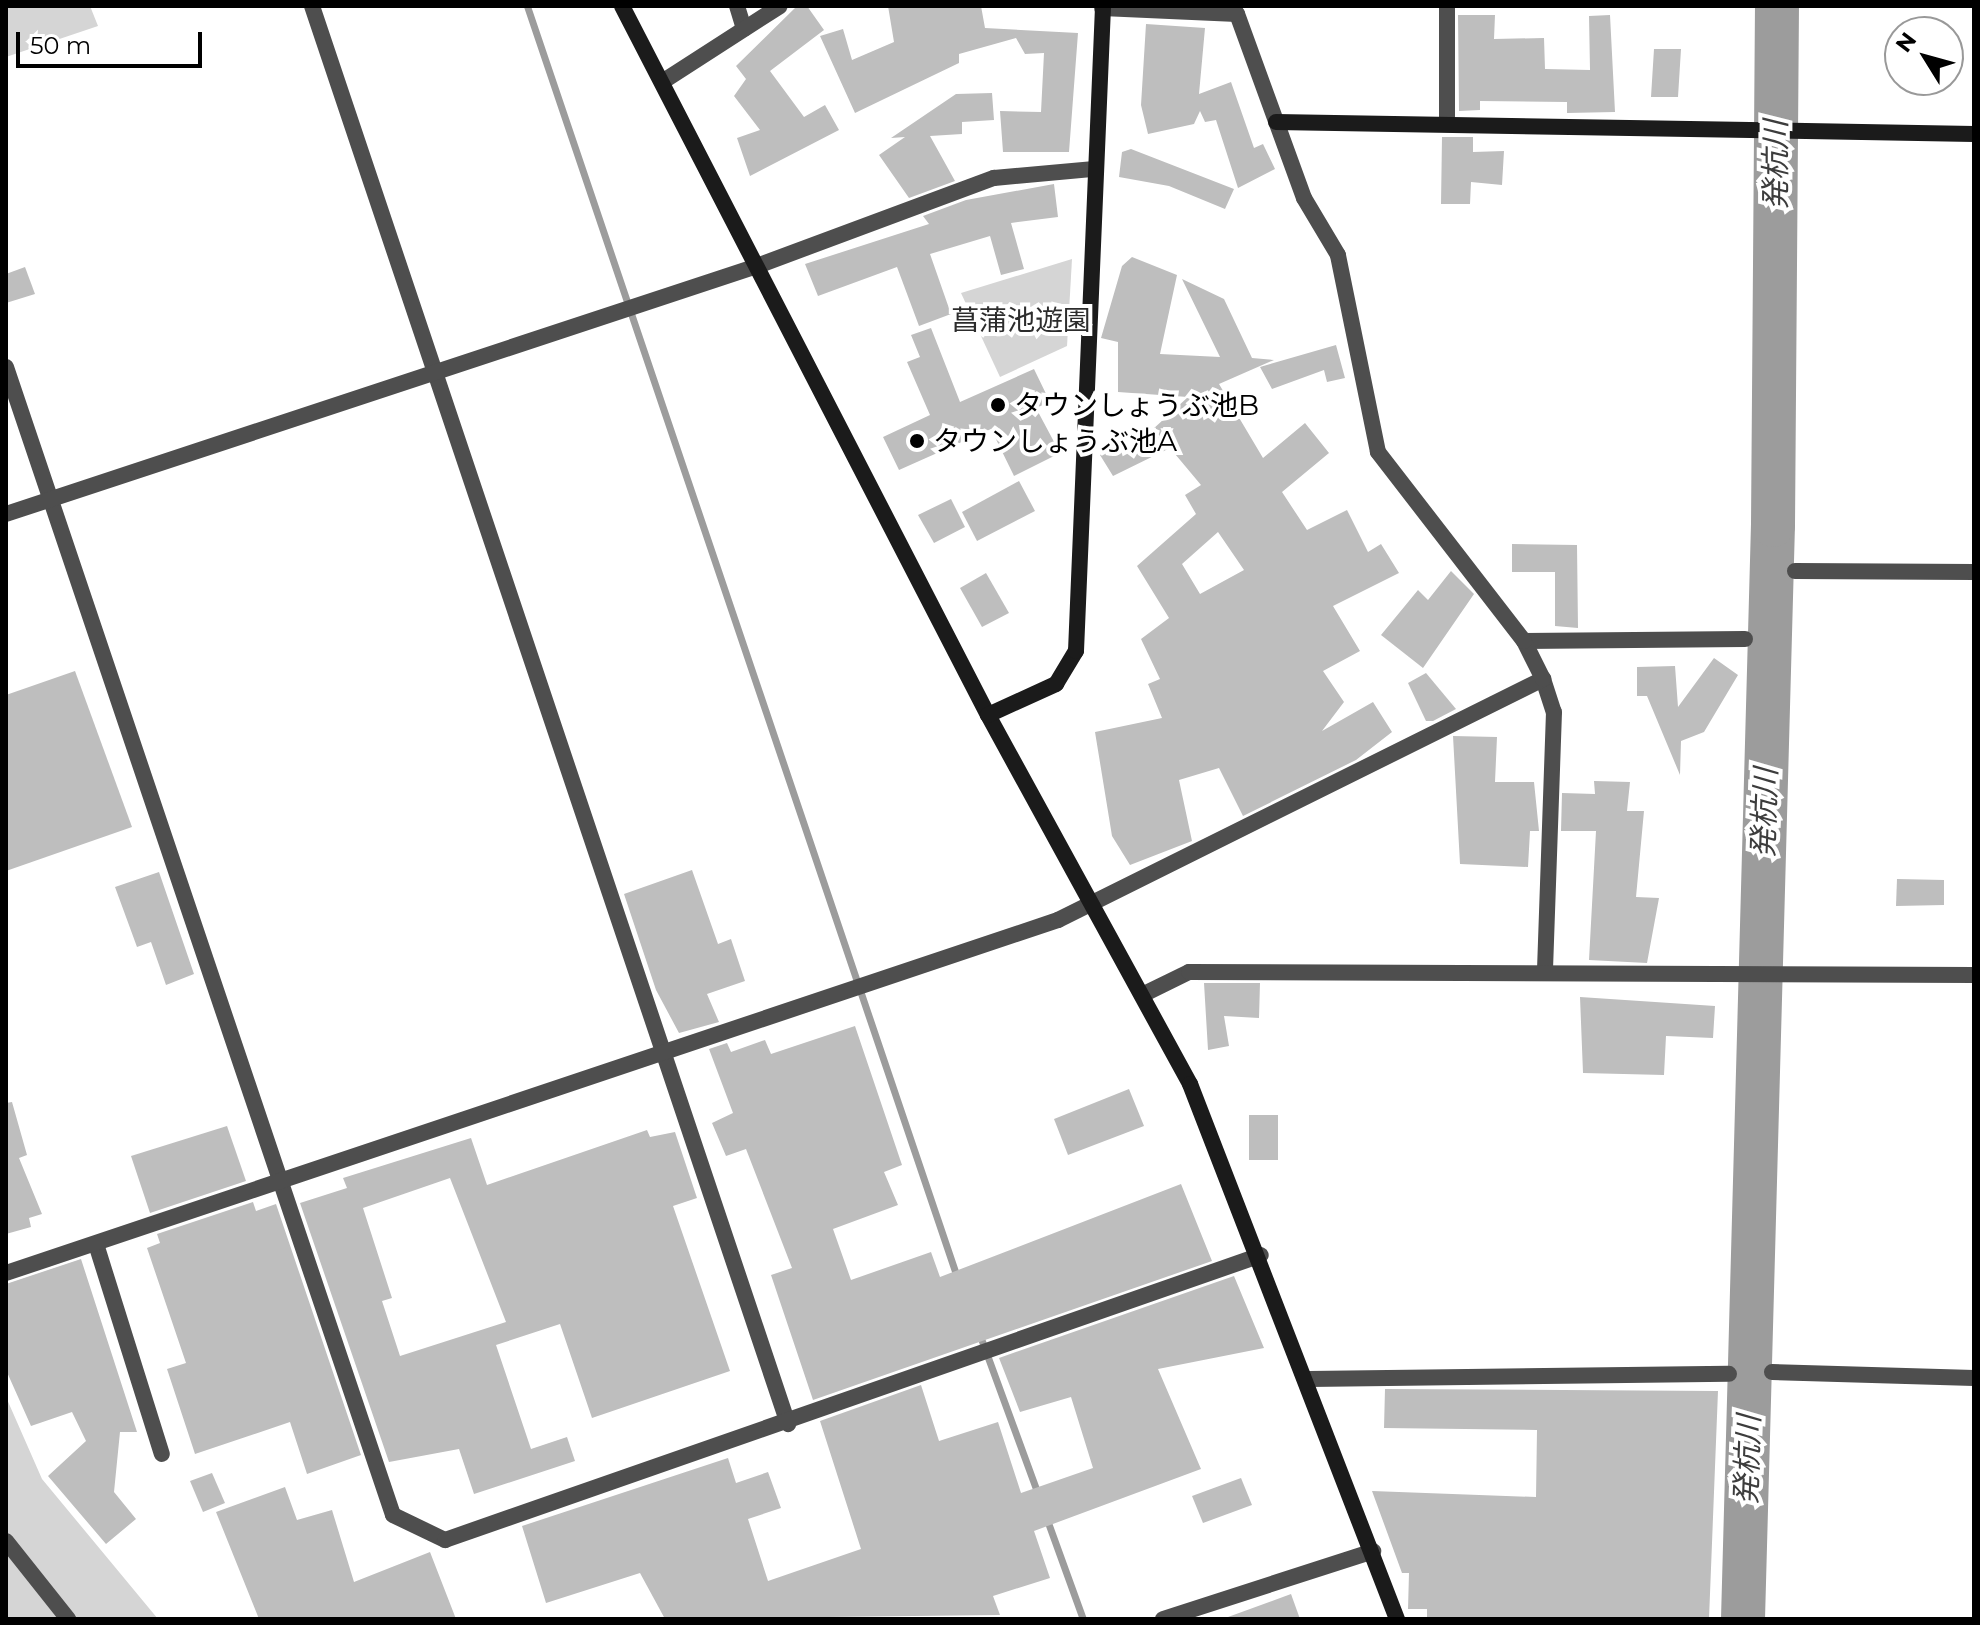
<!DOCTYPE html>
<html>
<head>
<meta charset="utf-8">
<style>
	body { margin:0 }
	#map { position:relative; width:1980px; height:1625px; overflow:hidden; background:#fff; font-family:Montserrat,"Noto Sans JP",sans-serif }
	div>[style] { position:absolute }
	.green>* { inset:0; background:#d5d5d5 }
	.stream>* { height:7px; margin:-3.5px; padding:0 3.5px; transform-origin:3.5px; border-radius:3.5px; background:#9c9c9c }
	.river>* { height:44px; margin:-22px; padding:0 22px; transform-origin:22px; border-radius:22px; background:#9c9c9c }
	.building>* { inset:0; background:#bebebe }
	.street>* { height:16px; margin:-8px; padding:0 8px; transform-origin:8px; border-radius:8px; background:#4e4e4e }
	.secondary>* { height:16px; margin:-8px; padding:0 8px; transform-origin:8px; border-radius:8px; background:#1b1b1b }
	.dots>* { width:22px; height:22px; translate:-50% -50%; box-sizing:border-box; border:4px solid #fff; border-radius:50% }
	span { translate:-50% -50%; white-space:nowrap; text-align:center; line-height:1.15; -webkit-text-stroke:8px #fff; paint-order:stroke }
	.park-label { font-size:28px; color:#2c2c2c }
	.poi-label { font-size:28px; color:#000 }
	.left { translate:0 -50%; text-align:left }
	.water-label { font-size:30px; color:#3d3d3d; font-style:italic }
	.frame { position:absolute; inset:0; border:8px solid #000; pointer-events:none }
	.north { position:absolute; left:1884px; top:16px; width:80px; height:80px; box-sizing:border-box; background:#fff; border:2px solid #999; border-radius:50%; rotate:307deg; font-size:22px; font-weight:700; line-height:32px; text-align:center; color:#000 }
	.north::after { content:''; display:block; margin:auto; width:28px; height:36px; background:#000; clip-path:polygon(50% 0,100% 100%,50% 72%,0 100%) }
	.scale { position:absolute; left:16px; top:32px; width:186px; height:36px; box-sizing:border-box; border:4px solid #000; border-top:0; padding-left:10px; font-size:24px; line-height:28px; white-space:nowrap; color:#000; -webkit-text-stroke:6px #fff; paint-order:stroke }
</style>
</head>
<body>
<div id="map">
	<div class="green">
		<i style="clip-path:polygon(6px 6px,90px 6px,98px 26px,6px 57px)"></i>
		<i style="clip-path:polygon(1072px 259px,1067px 346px,1000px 377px,961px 293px)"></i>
		<i style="clip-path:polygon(6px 1397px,42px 1479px,158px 1619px,6px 1619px)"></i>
	</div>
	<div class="stream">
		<i style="left:527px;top:6px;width:1342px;rotate:71.31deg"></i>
		<i style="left:979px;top:1333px;width:171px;rotate:69.9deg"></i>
		<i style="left:1046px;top:1517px;width:109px;rotate:70.1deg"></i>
	</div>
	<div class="river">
		<i style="left:1743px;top:1619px;width:1094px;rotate:-88.43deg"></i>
		<i style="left:1773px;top:525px;width:519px;rotate:-89.56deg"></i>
	</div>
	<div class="building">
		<i style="clip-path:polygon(797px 6px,807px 6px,824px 30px,770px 71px,804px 117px,825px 105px,839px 130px,750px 176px,737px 138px,760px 130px,734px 96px,746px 79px,736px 66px)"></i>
		<i style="clip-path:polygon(888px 6px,981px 6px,985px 28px,1078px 33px,1069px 152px,1003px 152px,1000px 111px,1041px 112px,1044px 53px,1025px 54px,1016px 38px,959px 54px,959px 63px,855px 113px,820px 36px,843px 29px,852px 60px,894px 42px)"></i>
		<i style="clip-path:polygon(1458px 15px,1495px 15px,1494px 39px,1544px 38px,1545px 69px,1590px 70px,1589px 16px,1610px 15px,1615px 112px,1567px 113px,1567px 102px,1480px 101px,1480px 110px,1459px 111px)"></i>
		<i style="clip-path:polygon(1146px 24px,1205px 28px,1199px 94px,1231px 82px,1254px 148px,1263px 144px,1275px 169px,1238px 188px,1216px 120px,1205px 122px,1200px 111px,1194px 124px,1148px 134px,1141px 105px)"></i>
		<i style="clip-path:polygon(1654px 49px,1681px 49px,1678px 97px,1651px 97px)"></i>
		<i style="clip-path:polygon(992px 93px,994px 120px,962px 122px,962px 134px,930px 136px,955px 181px,909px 198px,879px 155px,905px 137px,891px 138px,956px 94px)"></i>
		<i style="clip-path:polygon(1442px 137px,1473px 137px,1473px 152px,1504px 151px,1502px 185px,1471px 182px,1470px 204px,1441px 204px)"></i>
		<i style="clip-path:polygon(1131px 149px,1234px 189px,1225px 209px,1169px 186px,1119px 177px,1122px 152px)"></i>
		<i style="clip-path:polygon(1054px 184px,1058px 217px,1011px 223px,1024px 269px,1001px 275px,990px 236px,930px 254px,951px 314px,919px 326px,897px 267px,818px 296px,805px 264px,929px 224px,923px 216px,966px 200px)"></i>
		<i style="clip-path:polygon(evenodd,1132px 257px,1177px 275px,1160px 354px,1220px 357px,1182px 279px,1224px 299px,1252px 358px,1274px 360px,1219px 384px,1263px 458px,1305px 423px,1329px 453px,1282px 492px,1307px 530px,1347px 510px,1368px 552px,1381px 544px,1399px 573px,1333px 606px,1360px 651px,1323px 671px,1344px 702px,1322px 731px,1373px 702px,1392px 732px,1356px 760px,1243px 816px,1219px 768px,1179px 780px,1192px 841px,1130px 865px,1112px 836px,1095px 732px,1162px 718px,1148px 684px,1160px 679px,1141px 639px,1169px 618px,1137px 566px,1196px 514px,1185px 495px,1201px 485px,1170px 448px,1113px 476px,1100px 455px,1122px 442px,1128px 452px,1188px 397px,1118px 392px,1118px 342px,1101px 338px,1122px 266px,1132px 257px,1218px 532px,1244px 570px,1200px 594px,1182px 564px,1218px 532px)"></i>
		<i style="clip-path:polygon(25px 267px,35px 294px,6px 303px,6px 274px)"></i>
		<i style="clip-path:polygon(931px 328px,960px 402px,1034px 369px,1050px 402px,1036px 408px,1060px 453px,1014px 476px,991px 429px,899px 470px,883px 437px,930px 415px,907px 362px,920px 357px,911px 335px)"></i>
		<i style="clip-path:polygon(1336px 345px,1345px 378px,1327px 382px,1324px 370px,1272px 389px,1260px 367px)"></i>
		<i style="clip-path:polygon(1019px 481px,1035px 511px,977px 541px,962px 512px)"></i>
		<i style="clip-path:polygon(951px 499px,965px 527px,934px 543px,918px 515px)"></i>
		<i style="clip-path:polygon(1512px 544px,1577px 545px,1578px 628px,1555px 626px,1555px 572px,1512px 572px)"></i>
		<i style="clip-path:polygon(1451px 571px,1474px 594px,1423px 668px,1381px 635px,1418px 590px,1428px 600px)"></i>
		<i style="clip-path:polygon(986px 573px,1009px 613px,982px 627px,960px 588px)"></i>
		<i style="clip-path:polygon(1714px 658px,1738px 675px,1704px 732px,1681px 741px,1680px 775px,1647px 696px,1637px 696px,1637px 667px,1675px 666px,1678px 707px)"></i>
		<i style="clip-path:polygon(75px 671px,132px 827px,6px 871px,6px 695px)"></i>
		<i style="clip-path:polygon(1426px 673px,1456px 709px,1433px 721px,1426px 721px,1408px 683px)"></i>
		<i style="clip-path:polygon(1453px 736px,1497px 737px,1495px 782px,1534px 782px,1539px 831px,1530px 831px,1528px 867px,1460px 864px)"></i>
		<i style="clip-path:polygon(1594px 781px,1630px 782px,1627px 811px,1644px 811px,1636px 897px,1659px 898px,1647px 963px,1589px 960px,1596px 831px,1561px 831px,1562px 793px,1595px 794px)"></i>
		<i style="clip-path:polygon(692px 870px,718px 944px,731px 939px,745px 981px,707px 994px,719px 1022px,679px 1033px,656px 990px,624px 894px)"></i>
		<i style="clip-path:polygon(159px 872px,194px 974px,166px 985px,151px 942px,137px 947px,115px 887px)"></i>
		<i style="clip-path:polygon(1897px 879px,1944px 880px,1944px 905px,1896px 906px)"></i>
		<i style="clip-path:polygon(1204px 983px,1260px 983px,1259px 1018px,1224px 1016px,1229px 1046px,1208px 1050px)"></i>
		<i style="clip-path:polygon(1580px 997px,1715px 1006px,1713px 1038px,1666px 1036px,1664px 1075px,1583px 1073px)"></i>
		<i style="clip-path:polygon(855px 1026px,902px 1165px,884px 1172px,898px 1205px,833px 1229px,851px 1280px,931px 1252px,940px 1277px,1181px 1184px,1212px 1261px,813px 1400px,771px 1275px,792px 1268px,746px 1149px,726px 1156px,712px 1123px,733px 1113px,709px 1049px,727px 1043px,731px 1052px,765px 1040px,771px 1054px)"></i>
		<i style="clip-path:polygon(1129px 1089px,1144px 1126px,1068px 1155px,1054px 1119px)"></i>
		<i style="clip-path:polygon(12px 1102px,27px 1155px,19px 1158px,42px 1214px,29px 1218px,31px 1227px,6px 1234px,6px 1103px)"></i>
		<i style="clip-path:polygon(1249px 1115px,1278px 1115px,1278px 1160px,1249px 1160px)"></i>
		<i style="clip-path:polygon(227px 1126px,246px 1181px,150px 1213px,131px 1156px)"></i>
		<i style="clip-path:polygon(evenodd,647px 1130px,650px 1137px,675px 1132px,697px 1198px,673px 1206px,730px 1371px,592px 1418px,560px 1324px,496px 1345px,531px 1449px,567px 1437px,575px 1461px,474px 1494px,459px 1449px,389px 1462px,300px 1203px,347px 1188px,343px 1178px,471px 1138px,487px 1185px,647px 1130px,450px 1178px,506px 1322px,400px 1356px,382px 1301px,392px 1298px,363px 1208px,450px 1178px)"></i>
		<i style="clip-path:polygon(253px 1202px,256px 1211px,276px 1204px,361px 1455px,307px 1474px,290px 1422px,195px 1454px,167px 1369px,186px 1363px,147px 1248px,160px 1243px,157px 1234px)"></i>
		<i style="clip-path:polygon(81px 1259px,137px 1432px,120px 1432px,114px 1492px,136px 1519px,106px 1544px,48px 1476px,86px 1441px,72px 1412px,31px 1426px,6px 1370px,6px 1284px)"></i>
		<i style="clip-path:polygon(1234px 1276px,1264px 1348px,1158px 1369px,1201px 1469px,1034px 1531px,1050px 1578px,993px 1596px,1000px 1615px,665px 1619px,640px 1573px,546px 1603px,522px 1526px,728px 1458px,736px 1483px,768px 1472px,781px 1508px,748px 1519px,768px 1581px,861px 1549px,820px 1421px,921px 1385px,939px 1441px,998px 1422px,1021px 1493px,1093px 1468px,1071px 1397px,1020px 1412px,999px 1358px)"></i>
		<i style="clip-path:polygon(1385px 1389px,1718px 1391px,1709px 1619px,1427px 1619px,1427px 1609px,1408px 1609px,1409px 1573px,1402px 1573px,1372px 1491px,1536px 1497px,1537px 1430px,1384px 1428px)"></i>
		<i style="clip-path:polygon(212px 1473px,225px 1503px,203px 1512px,190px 1481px)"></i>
		<i style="clip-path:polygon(1241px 1478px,1252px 1505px,1203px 1523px,1192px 1496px)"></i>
		<i style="clip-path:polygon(285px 1487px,297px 1520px,332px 1510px,354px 1582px,430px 1552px,456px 1619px,259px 1619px,216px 1512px)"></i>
		<i style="clip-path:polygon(1291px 1594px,1300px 1619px,1229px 1619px,1228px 1617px)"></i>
	</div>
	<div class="street">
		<i style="left:312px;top:6px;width:1496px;rotate:71.44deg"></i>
		<i style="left:737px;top:6px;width:24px;rotate:73deg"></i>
		<i style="left:1447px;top:6px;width:116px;rotate:90deg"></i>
		<i style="left:662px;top:82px;width:140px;rotate:-32.8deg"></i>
		<i style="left:6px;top:367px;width:1211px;rotate:71.37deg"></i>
		<i style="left:393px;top:1515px;width:58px;rotate:25.7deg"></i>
		<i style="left:445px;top:1540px;width:864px;rotate:-19.25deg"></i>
		<i style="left:6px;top:514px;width:791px;rotate:-18.27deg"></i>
		<i style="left:757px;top:266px;width:253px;rotate:-20.4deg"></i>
		<i style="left:994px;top:178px;width:98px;rotate:-5.2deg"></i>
		<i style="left:1795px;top:571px;width:179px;rotate:0.3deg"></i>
		<i style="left:1524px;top:641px;width:221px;rotate:-0.5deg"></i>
		<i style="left:1543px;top:679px;width:35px;rotate:72deg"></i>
		<i style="left:1554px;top:712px;width:259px;rotate:92deg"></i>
		<i style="left:1142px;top:995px;width:52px;rotate:-26.1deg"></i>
		<i style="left:1189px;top:972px;width:785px;rotate:0.22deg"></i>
		<i style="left:96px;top:1244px;width:220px;rotate:72.6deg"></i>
		<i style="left:6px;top:1273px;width:1110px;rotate:-18.55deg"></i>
		<i style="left:1058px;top:920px;width:542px;rotate:-26.42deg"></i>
		<i style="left:1543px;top:679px;width:42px;rotate:-116.6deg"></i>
		<i style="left:1524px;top:641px;width:239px;rotate:-127.7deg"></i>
		<i style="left:1378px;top:452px;width:201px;rotate:-101.5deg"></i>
		<i style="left:1338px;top:255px;width:66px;rotate:-120.8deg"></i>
		<i style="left:1304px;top:198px;width:196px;rotate:-110deg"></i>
		<i style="left:1237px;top:14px;width:135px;rotate:-177.5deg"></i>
		<i style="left:1772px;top:1372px;width:202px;rotate:1.7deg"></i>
		<i style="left:1309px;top:1379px;width:420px;rotate:-0.7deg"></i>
		<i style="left:6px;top:1541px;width:100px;rotate:51.5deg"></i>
		<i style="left:1163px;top:1619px;width:221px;rotate:-17.9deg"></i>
	</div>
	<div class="secondary">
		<i style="left:622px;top:6px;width:798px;rotate:62.7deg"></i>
		<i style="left:988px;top:715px;width:421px;rotate:61.3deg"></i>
		<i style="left:1190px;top:1084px;width:574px;rotate:68.85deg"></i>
		<i style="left:1276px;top:122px;width:698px;rotate:0.98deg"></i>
		<i style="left:988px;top:715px;width:75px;rotate:-24.5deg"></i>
		<i style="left:1056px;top:684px;width:39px;rotate:-59deg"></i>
		<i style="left:1076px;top:651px;width:646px;rotate:-87.6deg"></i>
	</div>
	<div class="dots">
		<i style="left:998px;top:405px;background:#000"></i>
		<i style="left:917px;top:441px;background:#000"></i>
	</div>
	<div class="park-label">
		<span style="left:1021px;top:320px">菖蒲池遊園</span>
	</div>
	<div class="poi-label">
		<span class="left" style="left:1014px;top:405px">タウンしょうぶ池B</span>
		<span class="left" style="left:933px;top:441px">タウンしょうぶ池A</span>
	</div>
	<div class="water-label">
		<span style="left:1776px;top:165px;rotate:-90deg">発杭川</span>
		<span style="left:1765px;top:813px;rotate:-88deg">発杭川</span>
		<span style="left:1748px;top:1460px;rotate:-88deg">発杭川</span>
	</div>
	<div class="frame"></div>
	<div class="north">N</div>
	<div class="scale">50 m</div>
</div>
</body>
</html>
